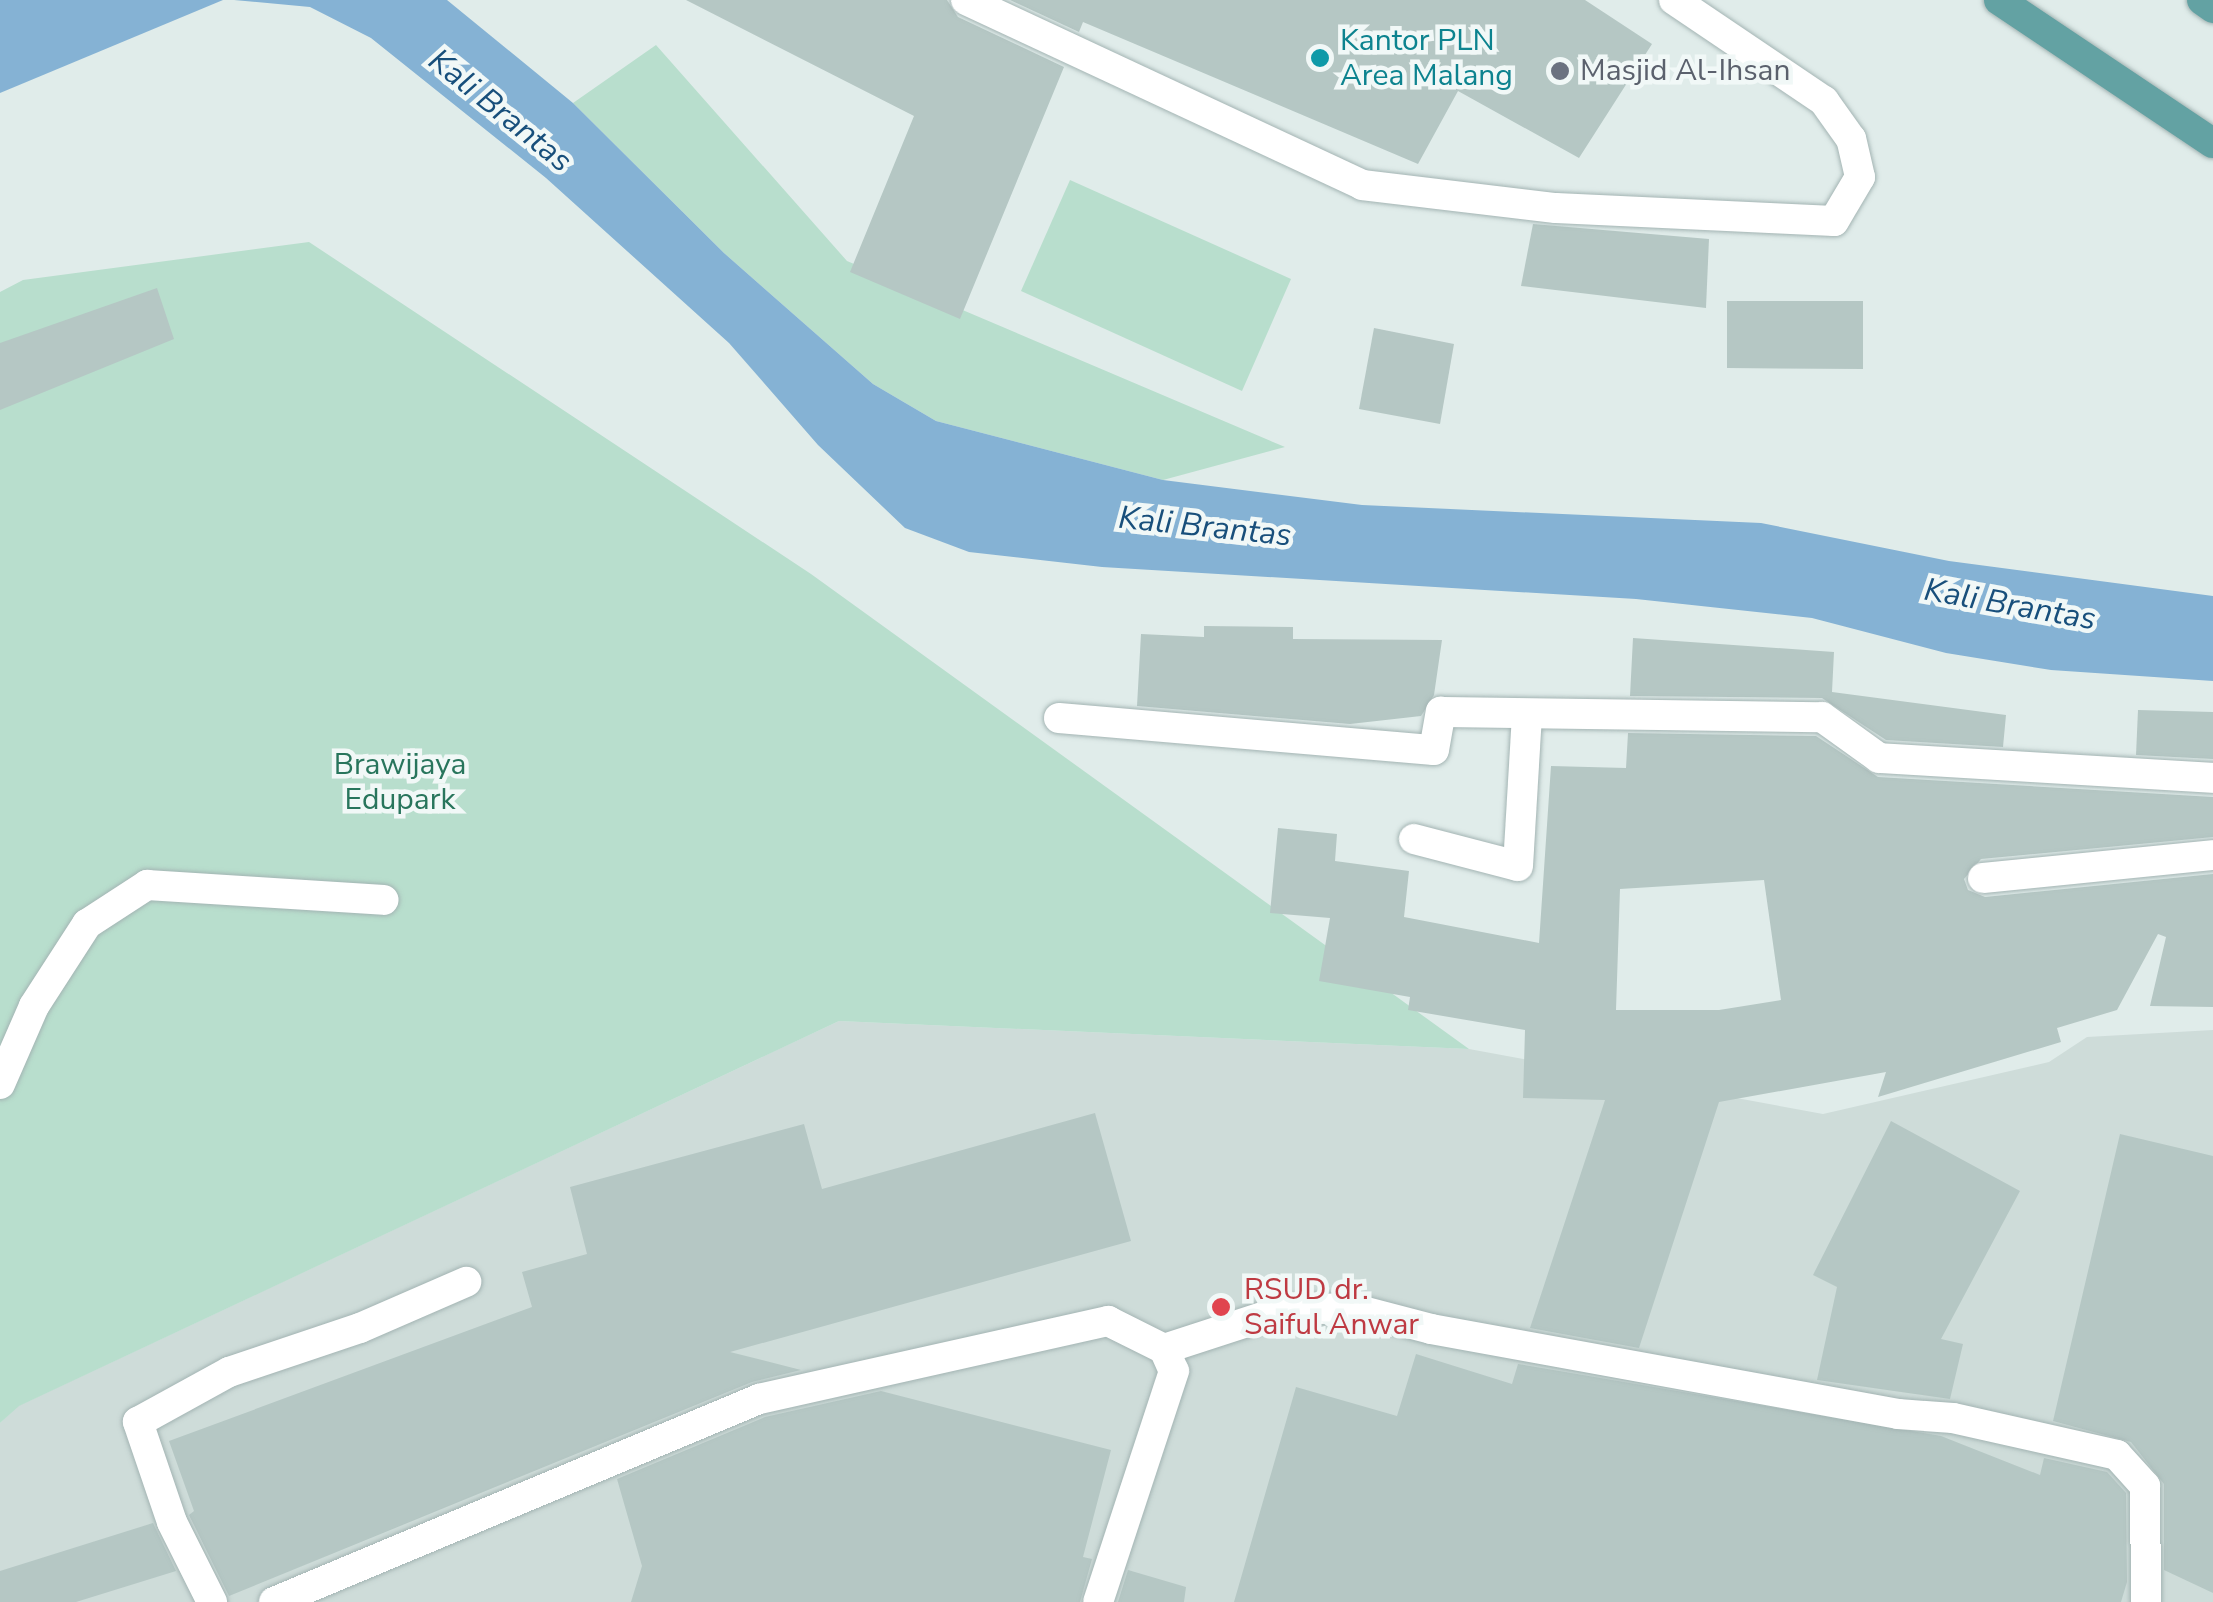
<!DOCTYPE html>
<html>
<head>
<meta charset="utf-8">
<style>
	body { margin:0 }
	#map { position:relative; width:2213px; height:1602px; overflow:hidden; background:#e0ecea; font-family:"Nunito Sans",sans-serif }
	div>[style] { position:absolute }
	.built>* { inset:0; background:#cedcd9 }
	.green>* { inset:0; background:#b8decd }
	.water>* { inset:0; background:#85b2d4 }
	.building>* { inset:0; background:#b5c7c4 }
	.roads { filter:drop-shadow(0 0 2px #a3b4b3) drop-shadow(0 0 2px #a3b4b3) }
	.service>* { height:30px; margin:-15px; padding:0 15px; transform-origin:15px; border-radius:15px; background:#fff }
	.minor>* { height:30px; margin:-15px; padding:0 15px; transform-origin:15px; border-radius:15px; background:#fff }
	.primary>* { height:30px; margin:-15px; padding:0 15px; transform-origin:15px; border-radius:15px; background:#63a2a3 }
	.dots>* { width:28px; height:28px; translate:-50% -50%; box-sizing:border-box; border:5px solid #f1f8f7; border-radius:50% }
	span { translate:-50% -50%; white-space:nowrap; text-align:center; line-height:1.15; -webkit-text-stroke:9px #f1f8f7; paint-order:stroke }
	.culture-label { font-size:30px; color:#0d838f }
	.left { translate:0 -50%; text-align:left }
	.worship-label { font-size:30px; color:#5b616d }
	.park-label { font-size:30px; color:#28755c }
	.health-label { font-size:30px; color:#be3a42 }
	.water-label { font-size:32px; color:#184f7b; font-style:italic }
</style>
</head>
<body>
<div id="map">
	<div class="built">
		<i style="clip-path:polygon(839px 1021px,1469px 1049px,1823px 1114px,2049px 1062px,2087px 1037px,2213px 1030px,2213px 1602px,0 1602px,0 1423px,18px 1406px)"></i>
	</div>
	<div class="green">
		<i style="clip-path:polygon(656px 45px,847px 261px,1285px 447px,1163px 480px,936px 421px,873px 384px,724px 253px,573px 103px)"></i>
		<i style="clip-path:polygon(1070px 180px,1291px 279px,1242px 391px,1021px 291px)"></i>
		<i style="clip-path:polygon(309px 242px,811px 574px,1469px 1049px,839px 1021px,19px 1406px,0 1423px,0 292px,23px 280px)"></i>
	</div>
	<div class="water">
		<i style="clip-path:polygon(0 0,223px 0,0 93px)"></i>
		<i style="clip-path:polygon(234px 0,447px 0,573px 103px,724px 253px,873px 384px,936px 421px,1163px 480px,1362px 505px,1761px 523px,1949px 561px,2213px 596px,2213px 681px,2051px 670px,1946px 653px,1812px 618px,1636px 599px,1102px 567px,969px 552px,905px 528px,818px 445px,729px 343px,546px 178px,371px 38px,310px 7px)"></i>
	</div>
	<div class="building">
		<i style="clip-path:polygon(686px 0,947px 0,958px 17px,1064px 67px,960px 319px,850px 272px,914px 116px)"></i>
		<i style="clip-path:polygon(1010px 0,1585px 0,1652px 44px,1579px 158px,1458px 91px,1418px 164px,1083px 22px,1079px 32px)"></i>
		<i style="clip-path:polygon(1533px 224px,1709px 239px,1706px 308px,1521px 286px)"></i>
		<i style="clip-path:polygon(157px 288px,174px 339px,0 410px,0 343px)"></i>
		<i style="clip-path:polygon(1727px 301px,1863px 301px,1863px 369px,1727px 368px)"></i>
		<i style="clip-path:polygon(1374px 328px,1454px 344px,1440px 424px,1359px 409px)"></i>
		<i style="clip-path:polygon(1204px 626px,1293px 627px,1293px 639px,1442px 640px,1434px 695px,1421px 716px,1350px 724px,1137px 706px,1141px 634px,1204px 637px)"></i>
		<i style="clip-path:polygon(1633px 638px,1834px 652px,1832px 692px,2006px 715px,2003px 747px,1886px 740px,1822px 698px,1630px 696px)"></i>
		<i style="clip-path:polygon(2138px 710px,2213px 712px,2213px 759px,2136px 755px)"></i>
		<i style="clip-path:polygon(evenodd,1628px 733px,1816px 736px,1878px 777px,2213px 797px,2213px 837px,1981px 859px,1964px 879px,1968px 890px,1985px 897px,2213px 874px,2213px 1007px,2150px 1006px,2166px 937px,2158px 934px,2117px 1010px,2057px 1028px,2061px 1042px,1878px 1097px,1886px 1072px,1719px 1102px,1639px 1348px,1530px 1328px,1605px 1100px,1523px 1098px,1525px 1030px,1408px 1010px,1410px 997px,1319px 981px,1330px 918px,1270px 913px,1278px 828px,1337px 834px,1335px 861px,1409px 871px,1404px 917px,1539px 943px,1551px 766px,1626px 768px,1628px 733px,1764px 880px,1781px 1000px,1719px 1010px,1616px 1010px,1620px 889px,1764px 880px)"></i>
		<i style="clip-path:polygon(1095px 1113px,1131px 1241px,730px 1352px,801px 1370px,752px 1382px,229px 1596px,189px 1515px,194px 1511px,169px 1441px,532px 1307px,522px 1272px,587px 1254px,570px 1187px,804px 1124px,822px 1189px)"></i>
		<i style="clip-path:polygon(1891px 1121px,2020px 1191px,1941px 1339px,1963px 1344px,1950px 1399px,1817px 1380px,1837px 1287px,1813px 1275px)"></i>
		<i style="clip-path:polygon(2120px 1134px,2213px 1156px,2213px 1593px,2164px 1570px,2164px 1484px,2131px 1442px,2053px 1421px)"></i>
		<i style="clip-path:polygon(1416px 1354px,1512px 1384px,1518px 1364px,1941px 1436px,2040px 1475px,2044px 1458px,2107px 1472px,2126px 1493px,2127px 1582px,2121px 1602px,1234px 1602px,1296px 1387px,1397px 1416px)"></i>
		<i style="clip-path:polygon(881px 1391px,1111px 1450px,1083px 1557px,1092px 1559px,1080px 1602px,631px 1602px,642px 1566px,617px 1479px,765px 1417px)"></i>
		<i style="clip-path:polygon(153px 1523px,176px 1571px,76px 1602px,0 1602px,0 1571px)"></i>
		<i style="clip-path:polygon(1128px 1570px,1186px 1587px,1184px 1602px,1118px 1602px)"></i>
	</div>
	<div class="roads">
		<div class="service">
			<i style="left:966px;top:0;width:437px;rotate:25deg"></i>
			<i style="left:1362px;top:185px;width:195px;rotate:6.8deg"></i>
			<i style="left:1556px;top:208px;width:278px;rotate:2.7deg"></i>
			<i style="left:1834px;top:221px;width:51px;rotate:-59.4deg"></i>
			<i style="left:1860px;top:177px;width:39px;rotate:-103deg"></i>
			<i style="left:1851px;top:139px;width:47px;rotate:-125.4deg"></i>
			<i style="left:1824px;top:101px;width:181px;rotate:-146deg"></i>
			<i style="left:0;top:1084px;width:85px;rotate:-66.4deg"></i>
			<i style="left:34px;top:1006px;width:98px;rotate:-57.1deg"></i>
			<i style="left:87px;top:924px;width:72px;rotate:-33deg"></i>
			<i style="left:147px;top:885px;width:237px;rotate:3.6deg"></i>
			<i style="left:1164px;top:1349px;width:126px;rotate:-18deg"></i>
			<i style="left:1284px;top:1310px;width:67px;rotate:-1.7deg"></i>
			<i style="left:1351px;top:1308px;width:83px;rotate:14.7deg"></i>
			<i style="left:1431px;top:1329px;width:475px;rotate:10.3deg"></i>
			<i style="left:1898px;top:1414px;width:55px;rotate:4.2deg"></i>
			<i style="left:1953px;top:1418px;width:168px;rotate:12.7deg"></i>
			<i style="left:2117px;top:1455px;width:42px;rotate:47.9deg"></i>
			<i style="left:2145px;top:1486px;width:116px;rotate:89.5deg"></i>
			<i style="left:212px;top:1602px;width:89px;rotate:-116.6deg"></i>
			<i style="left:172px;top:1522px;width:106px;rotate:-108.8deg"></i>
			<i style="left:138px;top:1422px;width:104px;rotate:-28.8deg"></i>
			<i style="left:229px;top:1372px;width:138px;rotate:-18.6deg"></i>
			<i style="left:360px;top:1328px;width:116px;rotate:-23.5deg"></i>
			<i style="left:274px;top:1602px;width:526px;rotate:-22.71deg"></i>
			<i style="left:759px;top:1399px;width:358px;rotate:-12.6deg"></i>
			<i style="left:1108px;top:1321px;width:63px;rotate:26.6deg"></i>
			<i style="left:1164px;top:1349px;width:24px;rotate:66deg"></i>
			<i style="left:1174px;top:1371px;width:243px;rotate:108.2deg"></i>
		</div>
		<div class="minor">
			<i style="left:1059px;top:718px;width:376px;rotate:4.9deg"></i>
			<i style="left:1434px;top:750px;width:39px;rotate:-80deg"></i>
			<i style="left:1441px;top:712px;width:381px;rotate:0.8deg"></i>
			<i style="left:1822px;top:717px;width:70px;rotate:35.7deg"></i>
			<i style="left:1879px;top:758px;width:335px;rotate:3.4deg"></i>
			<i style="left:1414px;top:839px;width:107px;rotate:14.6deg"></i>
			<i style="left:1518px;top:866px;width:151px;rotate:-86.6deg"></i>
			<i style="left:1983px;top:878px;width:231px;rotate:-5.7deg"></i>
		</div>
		<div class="primary">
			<i style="left:1999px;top:0;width:257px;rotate:33.8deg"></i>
			<i style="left:2202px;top:0;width:14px;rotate:36deg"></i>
		</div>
	</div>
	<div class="dots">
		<i style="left:1320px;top:58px;background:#0f9aa8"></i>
		<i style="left:1560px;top:71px;background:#6b7280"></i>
		<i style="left:1221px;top:1307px;background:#e0444e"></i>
	</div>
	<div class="culture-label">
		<span class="left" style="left:1340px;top:58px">Kantor PLN<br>Area Malang</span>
	</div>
	<div class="worship-label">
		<span class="left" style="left:1580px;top:71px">Masjid Al-Ihsan</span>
	</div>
	<div class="park-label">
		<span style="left:400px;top:782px">Brawijaya<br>Edupark</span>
	</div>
	<div class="health-label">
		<span class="left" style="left:1244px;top:1307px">RSUD dr.<br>Saiful Anwar</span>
	</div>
	<div class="water-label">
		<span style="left:500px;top:111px;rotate:39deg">Kali Brantas</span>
		<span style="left:1205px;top:527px;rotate:6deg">Kali Brantas</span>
		<span style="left:2010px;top:605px;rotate:10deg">Kali Brantas</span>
	</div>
</div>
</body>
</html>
